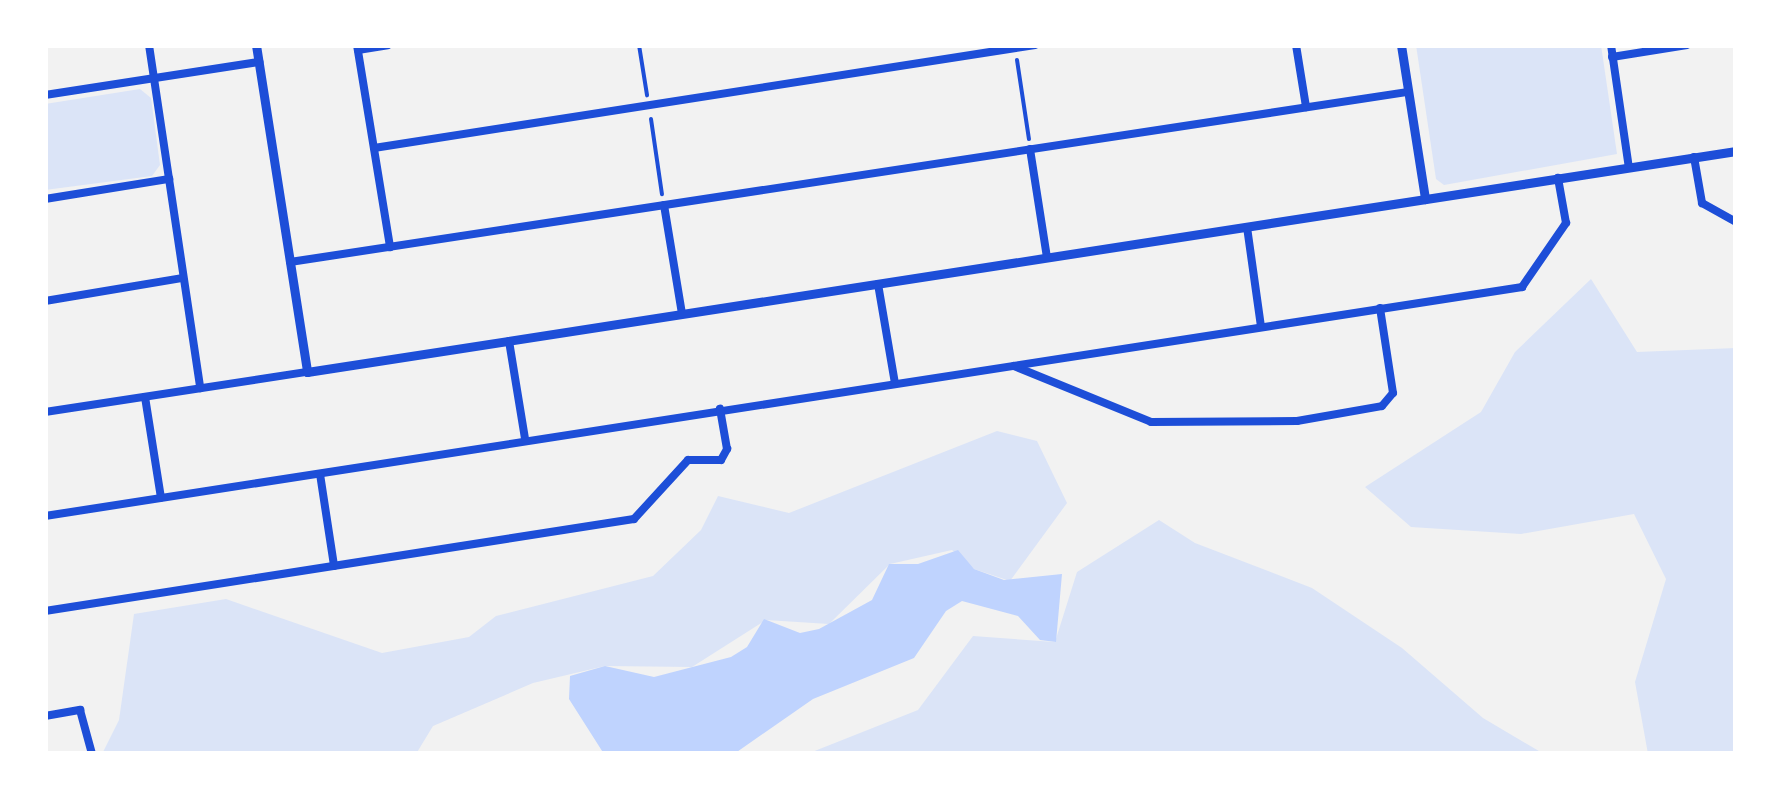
<!DOCTYPE html>
<html>
<head>
<meta charset="utf-8">
<style>
	body { margin:0 }
	#map { position:relative; width:1781px; height:799px; overflow:hidden; background:#f2f2f2; font-family:"Golos Text",sans-serif }
	div>[style] { position:absolute }
	.green>* { inset:0; background:#dbe4f7 }
	.water>* { inset:0; background:#bfd3fe }
	.path>* { height:4px; margin:-2px; padding:0 2px; transform-origin:2px; border-radius:2px; background:#1d4ed8 }
	.minor>* { height:8px; margin:-4px; padding:0 4px; transform-origin:4px; border-radius:4px; background:#1d4ed8 }
	.tertiary>* { height:9px; margin:-4.5px; padding:0 4.5px; transform-origin:4.5px; border-radius:4.5px; background:#1d4ed8 }
	span { translate:-50% -50%; white-space:nowrap; text-align:center; line-height:1.15; -webkit-text-stroke:10px #fff; paint-order:stroke }
	.frame { position:absolute; inset:0; border:48px solid #fff; pointer-events:none }
</style>
</head>
<body>
<div id="map">
	<div class="green">
		<i style="clip-path:polygon(1416px 45px,1601px 45px,1617px 154px,1444px 185px,1436px 179px)"></i>
		<i style="clip-path:polygon(140px 89px,151px 98px,160px 165px,152px 176px,45px 190px,45px 104px)"></i>
		<i style="clip-path:polygon(1591px 279px,1637px 352px,1736px 348px,1736px 754px,1648px 754px,1635px 682px,1666px 579px,1634px 514px,1521px 534px,1411px 527px,1365px 487px,1481px 412px,1515px 352px)"></i>
		<i style="clip-path:polygon(997px 431px,1037px 441px,1067px 503px,1010px 581px,974px 569px,952px 550px,890px 564px,829px 624px,766px 620px,692px 667px,605px 666px,533px 683px,433px 726px,416px 754px,102px 754px,119px 720px,134px 614px,226px 599px,382px 653px,469px 637px,496px 616px,653px 576px,701px 530px,718px 496px,789px 513px)"></i>
		<i style="clip-path:polygon(1159px 520px,1195px 543px,1312px 588px,1402px 648px,1483px 718px,1544px 754px,807px 754px,918px 710px,973px 636px,1055px 642px,1077px 572px)"></i>
	</div>
	<div class="water">
		<i style="clip-path:polygon(958px 550px,974px 569px,1004px 580px,1062px 574px,1056px 642px,1040px 640px,1018px 616px,962px 601px,946px 611px,914px 658px,813px 699px,734px 754px,604px 754px,569px 699px,570px 676px,605px 666px,654px 677px,731px 657px,747px 647px,764px 619px,800px 633px,819px 629px,872px 600px,889px 564px,918px 564px)"></i>
	</div>
	<div class="path">
		<i style="left:639px;top:45px;width:51px;rotate:80.9deg"></i>
		<i style="left:1017px;top:60px;width:80px;rotate:81.4deg"></i>
		<i style="left:651px;top:119px;width:76px;rotate:81.7deg"></i>
	</div>
	<div class="minor">
		<i style="left:149px;top:45px;width:347px;rotate:81.5deg"></i>
		<i style="left:357px;top:45px;width:205px;rotate:80.7deg"></i>
		<i style="left:1296px;top:45px;width:63px;rotate:80.8deg"></i>
		<i style="left:1611px;top:45px;width:124px;rotate:81.7deg"></i>
		<i style="left:358px;top:50px;width:30px;rotate:-9deg"></i>
		<i style="left:1612px;top:57px;width:76px;rotate:-9.1deg"></i>
		<i style="left:45px;top:95px;width:217px;rotate:-8.8deg"></i>
		<i style="left:374px;top:148px;width:669px;rotate:-8.86deg"></i>
		<i style="left:1030px;top:149px;width:109px;rotate:81.1deg"></i>
		<i style="left:1694px;top:157px;width:47px;rotate:80.1deg"></i>
		<i style="left:1702px;top:203px;width:39px;rotate:29deg"></i>
		<i style="left:45px;top:199px;width:126px;rotate:-9.2deg"></i>
		<i style="left:664px;top:205px;width:110px;rotate:80.6deg"></i>
		<i style="left:1247px;top:227px;width:100px;rotate:82deg"></i>
		<i style="left:290px;top:262px;width:1131px;rotate:-8.65deg"></i>
		<i style="left:878px;top:284px;width:100px;rotate:80.3deg"></i>
		<i style="left:45px;top:301px;width:140px;rotate:-9.5deg"></i>
		<i style="left:509px;top:341px;width:99px;rotate:80.7deg"></i>
		<i style="left:1014px;top:366px;width:148px;rotate:22.2deg"></i>
		<i style="left:1151px;top:422px;width:146px;rotate:-0.4deg"></i>
		<i style="left:1297px;top:421px;width:86px;rotate:-10deg"></i>
		<i style="left:1382px;top:406px;width:17px;rotate:-50deg"></i>
		<i style="left:1393px;top:393px;width:86px;rotate:-98.7deg"></i>
		<i style="left:145px;top:397px;width:102px;rotate:81deg"></i>
		<i style="left:45px;top:412px;width:265px;rotate:-8.7deg"></i>
		<i style="left:320px;top:474px;width:93px;rotate:81.3deg"></i>
		<i style="left:45px;top:516px;width:1495px;rotate:-8.81deg"></i>
		<i style="left:1522px;top:287px;width:78px;rotate:-55.5deg"></i>
		<i style="left:1566px;top:223px;width:46px;rotate:-100.1deg"></i>
		<i style="left:45px;top:611px;width:596px;rotate:-8.88deg"></i>
		<i style="left:634px;top:519px;width:80px;rotate:-47.5deg"></i>
		<i style="left:688px;top:460px;width:33px"></i>
		<i style="left:721px;top:460px;width:13px;rotate:-61deg"></i>
		<i style="left:727px;top:449px;width:41px;rotate:-99.9deg"></i>
		<i style="left:45px;top:716px;width:36px;rotate:-10deg"></i>
		<i style="left:80px;top:710px;width:46px;rotate:74.7deg"></i>
	</div>
	<div class="tertiary">
		<i style="left:256px;top:45px;width:331px;rotate:81.1deg"></i>
		<i style="left:307px;top:372px;width:1446px;rotate:-8.79deg"></i>
		<i style="left:1401px;top:45px;width:156px;rotate:81.1deg"></i>
	</div>
	<div class="frame"></div>
</div>
</body>
</html>
